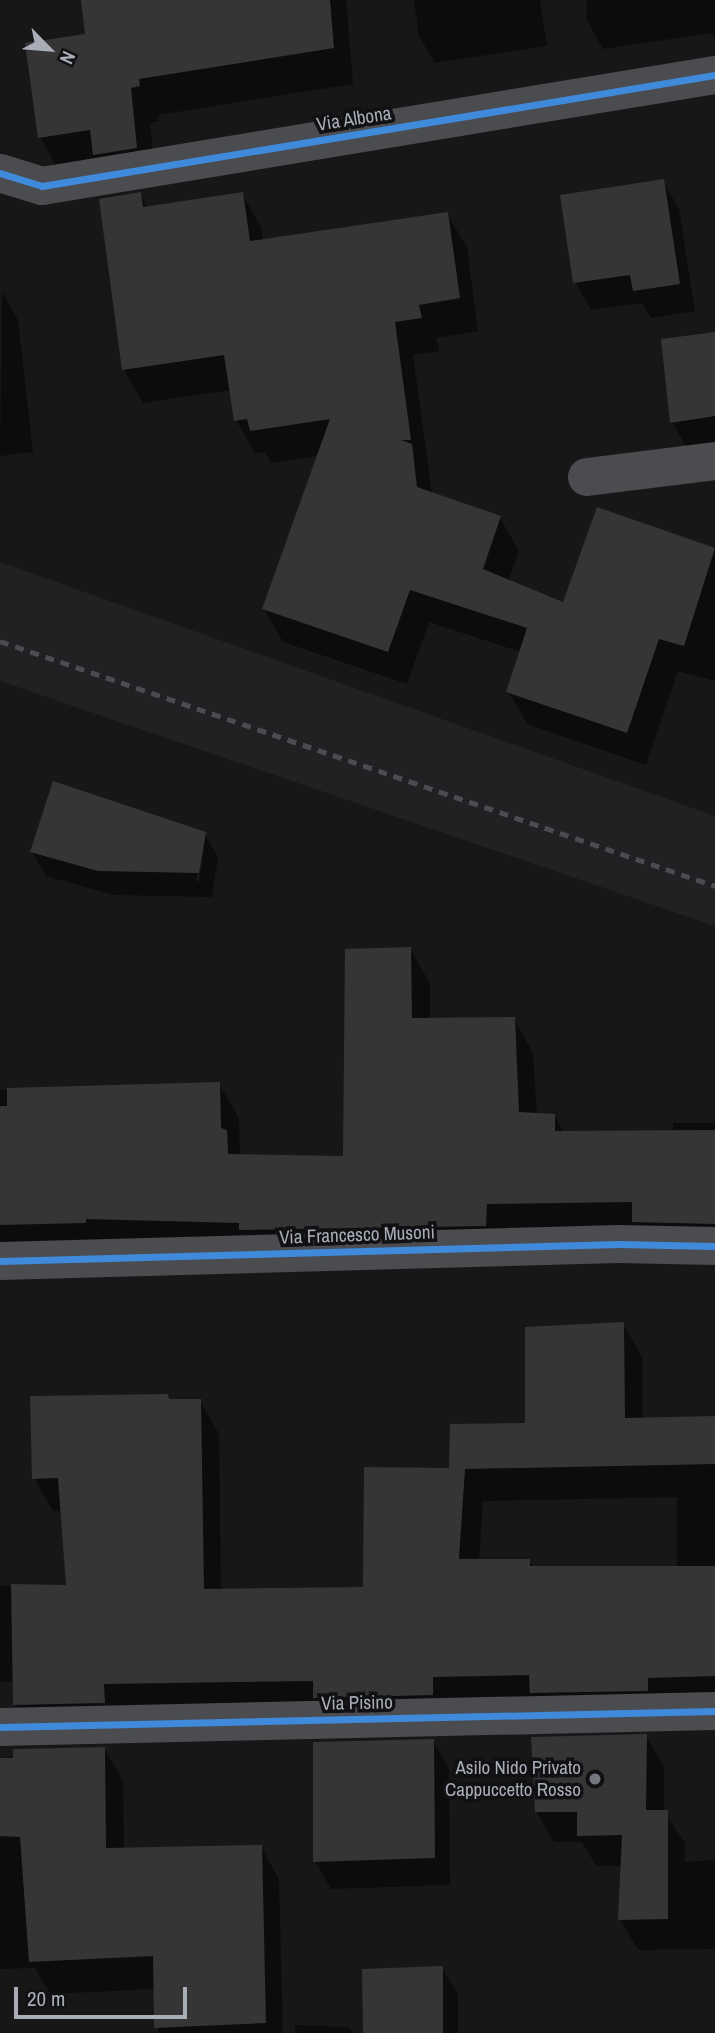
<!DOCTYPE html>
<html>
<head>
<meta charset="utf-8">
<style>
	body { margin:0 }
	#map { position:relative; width:715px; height:2033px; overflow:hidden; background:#171717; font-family:"Archivo Narrow",sans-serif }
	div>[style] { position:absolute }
	.built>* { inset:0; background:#212123 }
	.shadow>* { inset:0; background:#0007 }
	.building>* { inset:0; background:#353536 }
	.minor>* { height:38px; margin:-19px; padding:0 19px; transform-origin:19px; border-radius:19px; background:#4b4c50 }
	.rail>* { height:5px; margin-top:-2.5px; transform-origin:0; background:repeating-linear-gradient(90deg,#4b4c4f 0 9px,transparent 0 16px) }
	.cycleway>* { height:7px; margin:-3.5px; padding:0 3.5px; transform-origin:3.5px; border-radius:3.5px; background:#408adc }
	.dots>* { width:19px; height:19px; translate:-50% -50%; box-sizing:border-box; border:4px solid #111113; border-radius:50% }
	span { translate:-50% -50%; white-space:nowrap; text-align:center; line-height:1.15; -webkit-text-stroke:7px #111113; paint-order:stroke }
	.street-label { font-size:19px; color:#a8adb8 }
	.poi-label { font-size:19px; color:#a8adb8 }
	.right { translate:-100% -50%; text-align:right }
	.north { position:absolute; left:14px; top:14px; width:70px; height:70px; -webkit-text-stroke:5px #111113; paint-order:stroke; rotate:115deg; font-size:19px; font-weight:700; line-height:28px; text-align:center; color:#a8adb8 }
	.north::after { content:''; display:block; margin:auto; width:24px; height:32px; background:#a8adb8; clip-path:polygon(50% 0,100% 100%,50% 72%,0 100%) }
	.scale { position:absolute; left:14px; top:1987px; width:173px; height:32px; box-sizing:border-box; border:4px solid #a8adb8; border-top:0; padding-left:9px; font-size:21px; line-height:24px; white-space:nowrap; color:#a8adb8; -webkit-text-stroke:5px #111113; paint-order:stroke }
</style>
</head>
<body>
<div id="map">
	<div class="built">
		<i style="clip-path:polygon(0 562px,715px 816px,715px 926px,0 681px)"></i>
	</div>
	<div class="shadow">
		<i style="clip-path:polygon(83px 0,346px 0,353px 84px,158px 115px,159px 121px,150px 123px,156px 183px,60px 173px,40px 137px,86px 35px)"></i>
		<i style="clip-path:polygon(414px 0,540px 0,547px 46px,435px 63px,419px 36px)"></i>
		<i style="clip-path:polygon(587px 0,715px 0,715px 38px,712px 33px,603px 49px,586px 19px)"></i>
		<i style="clip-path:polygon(663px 181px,679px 209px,695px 311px,651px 318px,642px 303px,591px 310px,575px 282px)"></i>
		<i style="clip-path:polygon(140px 194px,148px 208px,242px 194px,261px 227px,263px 241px,447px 214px,467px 247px,478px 331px,436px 338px,440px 351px,413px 355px,432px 494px,500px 518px,519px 551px,508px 582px,564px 604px,598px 510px,715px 550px,715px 681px,678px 671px,646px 765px,527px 724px,508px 691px,521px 652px,429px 622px,407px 684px,283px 642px,264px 609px,318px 456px,271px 463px,265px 452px,255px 453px,236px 420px,231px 390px,143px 403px,124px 370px,101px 200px)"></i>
		<i style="clip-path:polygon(2px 292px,18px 320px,33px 452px,0 456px)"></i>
		<i style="clip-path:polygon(715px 333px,715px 446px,688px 450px,672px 422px)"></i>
		<i style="clip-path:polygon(evenodd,204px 833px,218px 857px,212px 897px,113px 895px,46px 876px,32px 852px,204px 833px,201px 849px,204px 849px,199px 882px,196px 881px,201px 849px)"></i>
		<i style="clip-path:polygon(410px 949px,430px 983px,430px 1020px,514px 1019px,533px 1053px,537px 1115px,554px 1115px,564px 1132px,673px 1132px,673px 1123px,715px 1123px,715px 1259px,0 1257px,0 1090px,219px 1084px,239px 1118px,240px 1156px,345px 1158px)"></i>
		<i style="clip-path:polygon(evenodd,623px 1324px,642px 1357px,643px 1419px,715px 1418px,715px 1709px,34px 1737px,15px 1704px,15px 1681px,0 1682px,0 1586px,67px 1587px,62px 1511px,53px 1511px,34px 1478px,167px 1396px,170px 1401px,200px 1401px,219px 1434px,221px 1591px,365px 1589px,450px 1470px,527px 1425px,623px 1324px,677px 1497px,677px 1568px,534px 1568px,529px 1560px,479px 1560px,483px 1501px,677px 1497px)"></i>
		<i style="clip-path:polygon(646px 1736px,664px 1767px,664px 1812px,685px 1843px,685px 1862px,715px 1860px,715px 1949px,638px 1950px,620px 1919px,622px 1866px,596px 1866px,582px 1842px,554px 1842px,536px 1811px)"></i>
		<i style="clip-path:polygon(433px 1741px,449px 1769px,450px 1885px,331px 1889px,315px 1861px)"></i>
		<i style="clip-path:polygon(104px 1748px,123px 1781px,124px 1850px,261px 1847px,279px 1879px,283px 2033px,159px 2033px,155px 1989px,50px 1994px,35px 1968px,0 1969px,0 1758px)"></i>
		<i style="clip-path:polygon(442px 1968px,458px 1995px,458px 2033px,365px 2033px)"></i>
		<i style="clip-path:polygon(295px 2025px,349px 2027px,353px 2033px,295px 2033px)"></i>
	</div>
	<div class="building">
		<i style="clip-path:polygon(81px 0,330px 0,334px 48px,139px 79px,140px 86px,131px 88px,137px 148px,93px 155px,90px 130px,38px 138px,25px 43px,85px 34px)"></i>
		<i style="clip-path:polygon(664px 179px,680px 284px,633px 291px,630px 275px,573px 283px,560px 195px)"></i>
		<i style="clip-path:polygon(141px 192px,143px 207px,243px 192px,250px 241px,448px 212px,460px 298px,419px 305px,422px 318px,395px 322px,411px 440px,401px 440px,412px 444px,417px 487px,501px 516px,483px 569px,563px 602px,597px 507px,715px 548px,684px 646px,659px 639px,627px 733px,506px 692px,527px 628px,410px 590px,388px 652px,262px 609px,330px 419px,250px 431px,247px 419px,234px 421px,224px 355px,122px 370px,99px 199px)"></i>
		<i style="clip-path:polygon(715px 332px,715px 416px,670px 423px,661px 339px)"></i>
		<i style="clip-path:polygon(53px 781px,206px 832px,199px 873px,98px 871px,30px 852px)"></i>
		<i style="clip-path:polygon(411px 947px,412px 1018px,515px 1017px,519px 1112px,555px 1114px,555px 1131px,715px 1130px,715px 1224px,632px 1222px,632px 1202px,487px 1204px,486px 1226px,239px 1230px,239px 1223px,86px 1219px,86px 1223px,0 1225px,0 1106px,7px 1106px,7px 1088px,220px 1082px,221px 1128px,227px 1130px,228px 1154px,343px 1156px,345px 949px)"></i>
		<i style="clip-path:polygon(624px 1322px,625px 1418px,715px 1416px,715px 1464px,465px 1469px,459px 1559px,530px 1559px,530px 1566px,715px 1566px,715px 1676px,648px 1678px,648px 1691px,530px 1693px,529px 1675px,433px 1677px,433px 1695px,313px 1698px,313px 1681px,104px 1684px,105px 1703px,13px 1705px,11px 1584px,66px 1585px,58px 1478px,32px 1479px,30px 1396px,168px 1394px,169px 1399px,201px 1399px,204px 1589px,363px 1587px,364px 1467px,449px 1468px,450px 1424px,525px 1423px,525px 1327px)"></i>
		<i style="clip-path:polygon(647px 1734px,646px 1810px,668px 1810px,668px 1919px,618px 1920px,622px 1835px,577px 1836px,577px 1812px,535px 1812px,531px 1737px)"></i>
		<i style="clip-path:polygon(434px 1739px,435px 1858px,313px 1862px,313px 1742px)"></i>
		<i style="clip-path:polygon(105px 1747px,106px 1848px,262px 1845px,266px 2023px,154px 2028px,153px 1956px,29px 1962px,20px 1837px,0 1836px,0 1758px,13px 1758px,13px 1749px)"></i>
		<i style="clip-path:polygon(443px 1966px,443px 2033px,363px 2033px,362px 1969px)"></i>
	</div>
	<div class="minor">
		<i style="left:0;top:173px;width:44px;rotate:17.2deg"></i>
		<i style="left:42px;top:186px;width:682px;rotate:-9.37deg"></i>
		<i style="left:587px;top:477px;width:129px;rotate:-7.1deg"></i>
		<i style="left:0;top:1261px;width:619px;rotate:-1.57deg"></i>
		<i style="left:619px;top:1244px;width:96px;rotate:1.2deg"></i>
		<i style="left:0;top:1727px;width:715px;rotate:-1.28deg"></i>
	</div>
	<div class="rail">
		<i style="left:0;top:641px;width:756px;rotate:18.91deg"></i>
	</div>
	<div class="cycleway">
		<i style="left:0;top:173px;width:44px;rotate:17.2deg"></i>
		<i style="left:42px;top:186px;width:682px;rotate:-9.37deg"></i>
		<i style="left:0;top:1261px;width:619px;rotate:-1.57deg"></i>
		<i style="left:619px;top:1244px;width:96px;rotate:1.2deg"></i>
		<i style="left:0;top:1727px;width:715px;rotate:-1.28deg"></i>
	</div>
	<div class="dots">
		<i style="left:595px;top:1779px;background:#757880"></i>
	</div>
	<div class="street-label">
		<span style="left:354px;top:119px;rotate:-9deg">Via Albona</span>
		<span style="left:357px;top:1235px;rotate:-2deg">Via Francesco Musoni</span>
		<span style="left:357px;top:1703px;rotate:-1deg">Via Pisino</span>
	</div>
	<div class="poi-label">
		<span class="right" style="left:581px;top:1779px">Asilo Nido Privato<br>Cappuccetto Rosso</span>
	</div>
	<div class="north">N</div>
	<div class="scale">20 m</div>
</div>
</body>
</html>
